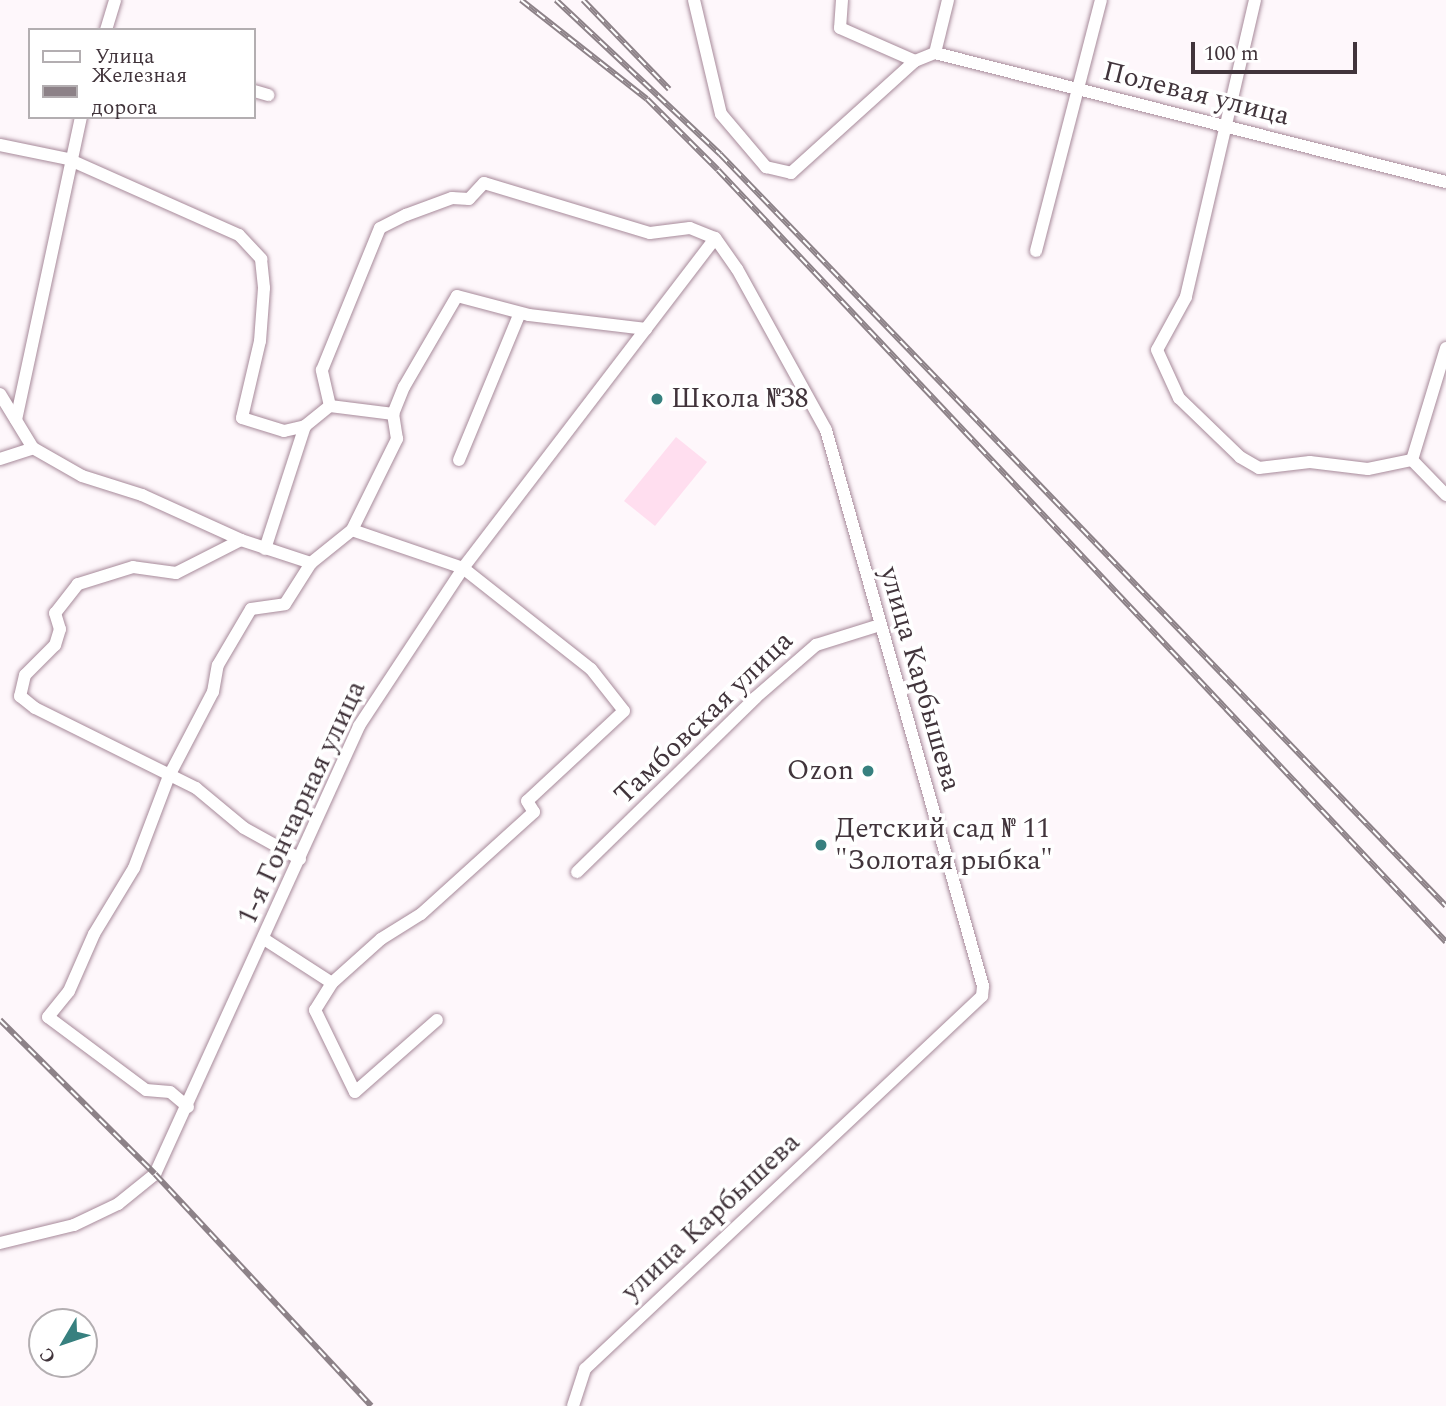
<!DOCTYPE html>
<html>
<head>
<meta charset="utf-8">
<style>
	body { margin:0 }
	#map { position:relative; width:1446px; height:1406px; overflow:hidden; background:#fef7fb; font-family:Spectral,serif }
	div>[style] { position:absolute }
	.green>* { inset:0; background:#ffdeef }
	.roads { filter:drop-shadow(0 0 2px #a78a9a) drop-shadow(0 0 2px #a78a9a) }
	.street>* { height:12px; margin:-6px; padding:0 6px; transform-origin:6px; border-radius:6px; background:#fff }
	.rail>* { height:6px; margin-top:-3px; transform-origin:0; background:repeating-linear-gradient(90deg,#fff 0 10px,#8d8288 0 20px); box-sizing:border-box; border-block:2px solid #8d8288 }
	.dots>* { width:19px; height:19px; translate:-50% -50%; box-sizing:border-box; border:4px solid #fff; border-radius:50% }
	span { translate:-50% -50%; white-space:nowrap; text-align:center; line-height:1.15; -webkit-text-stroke:7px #fff; paint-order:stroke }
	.street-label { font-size:28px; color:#41343b }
	.poi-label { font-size:28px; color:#41343b }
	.left { translate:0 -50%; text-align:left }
	.right { translate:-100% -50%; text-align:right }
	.legend { position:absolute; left:28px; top:28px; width:228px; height:91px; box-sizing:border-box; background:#fff; border:2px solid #b3aeb1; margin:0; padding:9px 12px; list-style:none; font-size:21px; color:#41343b }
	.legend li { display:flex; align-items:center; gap:14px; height:35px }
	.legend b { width:35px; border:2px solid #b3aeb1 }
	.north { position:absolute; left:28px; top:1308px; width:70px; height:70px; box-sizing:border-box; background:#fff; border:2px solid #b3aeb1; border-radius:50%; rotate:231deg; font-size:19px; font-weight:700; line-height:28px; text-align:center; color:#41343b }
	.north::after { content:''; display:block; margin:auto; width:24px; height:32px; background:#37807f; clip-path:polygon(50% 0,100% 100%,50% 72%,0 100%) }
	.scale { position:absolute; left:1191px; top:42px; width:166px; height:32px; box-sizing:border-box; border:4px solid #41343b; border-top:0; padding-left:9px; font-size:21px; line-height:24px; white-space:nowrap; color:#41343b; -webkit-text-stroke:5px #fff; paint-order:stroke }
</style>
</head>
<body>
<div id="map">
	<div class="green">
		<i style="clip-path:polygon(676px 437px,707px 462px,655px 526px,624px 501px)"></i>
	</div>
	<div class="roads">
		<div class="street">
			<i style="left:694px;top:0;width:117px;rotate:76.7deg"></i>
			<i style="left:721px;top:114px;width:70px;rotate:49.7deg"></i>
			<i style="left:766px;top:167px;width:26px;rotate:13deg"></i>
			<i style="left:791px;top:173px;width:167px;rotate:-42.1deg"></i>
			<i style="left:915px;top:61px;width:22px;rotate:-22deg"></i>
			<i style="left:842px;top:0;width:28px;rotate:94deg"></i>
			<i style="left:840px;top:28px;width:82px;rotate:23.7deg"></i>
			<i style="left:1255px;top:0;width:305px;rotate:103.1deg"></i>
			<i style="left:1186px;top:297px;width:60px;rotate:118.7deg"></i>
			<i style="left:1157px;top:350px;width:53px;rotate:65.4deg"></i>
			<i style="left:1179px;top:398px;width:85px;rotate:44deg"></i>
			<i style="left:1240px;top:457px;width:22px;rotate:30deg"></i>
			<i style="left:1259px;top:468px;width:51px;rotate:-6.7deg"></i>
			<i style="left:1310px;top:462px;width:58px;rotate:6.9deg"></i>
			<i style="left:1368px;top:469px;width:45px;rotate:-11.6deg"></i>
			<i style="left:1412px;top:460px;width:49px;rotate:45.8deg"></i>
			<i style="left:106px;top:30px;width:31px;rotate:-73deg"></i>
			<i style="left:935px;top:53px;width:527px;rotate:14.17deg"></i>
			<i style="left:935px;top:53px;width:55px;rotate:-76.2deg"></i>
			<i style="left:254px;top:91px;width:15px;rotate:16deg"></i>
			<i style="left:0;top:145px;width:69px;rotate:11.6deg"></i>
			<i style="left:68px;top:159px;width:187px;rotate:24deg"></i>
			<i style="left:239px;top:235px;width:33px;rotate:47deg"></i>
			<i style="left:261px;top:259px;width:29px;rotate:84deg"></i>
			<i style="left:264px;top:288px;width:53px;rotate:94.3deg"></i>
			<i style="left:260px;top:341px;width:79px;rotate:103.2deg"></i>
			<i style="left:242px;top:418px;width:44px;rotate:17.2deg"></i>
			<i style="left:284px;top:431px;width:22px;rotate:-13deg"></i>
			<i style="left:305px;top:426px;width:32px;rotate:-39deg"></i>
			<i style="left:1036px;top:251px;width:259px;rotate:-75.5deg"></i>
			<i style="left:0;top:394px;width:63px;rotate:58.6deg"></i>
			<i style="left:33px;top:448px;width:56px;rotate:29.7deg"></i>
			<i style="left:82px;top:476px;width:63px;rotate:17.6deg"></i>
			<i style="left:142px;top:495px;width:109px;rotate:24.4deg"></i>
			<i style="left:241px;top:540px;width:74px;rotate:18.2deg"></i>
			<i style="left:311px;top:563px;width:53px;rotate:-38.8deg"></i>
			<i style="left:352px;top:530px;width:102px;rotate:-63.7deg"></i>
			<i style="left:397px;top:439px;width:25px;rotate:-99deg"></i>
			<i style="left:393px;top:414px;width:29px;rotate:-68deg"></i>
			<i style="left:404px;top:387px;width:105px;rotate:-59.8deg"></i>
			<i style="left:457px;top:296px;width:74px;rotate:14.8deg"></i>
			<i style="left:529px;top:315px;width:118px;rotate:6.8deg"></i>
			<i style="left:330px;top:406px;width:37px;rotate:-103deg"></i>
			<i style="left:322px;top:370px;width:153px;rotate:-67.8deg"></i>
			<i style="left:380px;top:228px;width:29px;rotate:-27deg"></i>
			<i style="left:406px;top:215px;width:49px;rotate:-20.3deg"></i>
			<i style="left:452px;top:198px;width:17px;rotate:3deg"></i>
			<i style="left:469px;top:199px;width:22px;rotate:-47deg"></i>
			<i style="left:484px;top:183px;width:173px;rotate:16.8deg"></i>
			<i style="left:650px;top:233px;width:40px;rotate:-7.1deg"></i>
			<i style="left:690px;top:228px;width:27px;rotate:22deg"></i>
			<i style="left:330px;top:406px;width:64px;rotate:7.2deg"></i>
			<i style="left:16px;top:420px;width:310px;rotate:-77.9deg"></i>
			<i style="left:0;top:459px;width:35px;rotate:-18deg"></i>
			<i style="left:459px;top:460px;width:159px;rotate:-67.5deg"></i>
			<i style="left:1412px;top:460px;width:117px;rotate:-73.1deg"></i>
			<i style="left:352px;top:530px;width:117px;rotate:18.9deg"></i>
			<i style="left:463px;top:568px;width:163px;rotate:38.3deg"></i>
			<i style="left:591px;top:669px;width:53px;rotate:51.8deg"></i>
			<i style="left:624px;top:711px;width:132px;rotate:137.1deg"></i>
			<i style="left:527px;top:801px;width:13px;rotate:58deg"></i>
			<i style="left:534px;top:812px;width:152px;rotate:137.9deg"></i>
			<i style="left:421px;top:914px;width:47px;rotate:148deg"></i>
			<i style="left:381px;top:939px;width:66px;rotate:138.1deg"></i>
			<i style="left:332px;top:983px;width:32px;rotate:122deg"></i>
			<i style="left:315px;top:1010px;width:91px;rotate:64deg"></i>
			<i style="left:355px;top:1092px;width:109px;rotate:-41.3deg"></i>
			<i style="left:241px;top:540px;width:73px;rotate:153.1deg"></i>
			<i style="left:176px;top:573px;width:43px;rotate:-172.1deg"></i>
			<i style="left:133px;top:567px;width:58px;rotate:162.8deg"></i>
			<i style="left:78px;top:584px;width:37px;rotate:128deg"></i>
			<i style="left:55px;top:613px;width:17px;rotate:73deg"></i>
			<i style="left:60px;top:629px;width:17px;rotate:107deg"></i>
			<i style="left:55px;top:645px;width:42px;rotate:135deg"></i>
			<i style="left:25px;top:675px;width:22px;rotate:103deg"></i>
			<i style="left:20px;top:696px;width:19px;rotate:39deg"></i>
			<i style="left:35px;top:708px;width:180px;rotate:26.4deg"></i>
			<i style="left:196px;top:788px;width:62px;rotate:39.8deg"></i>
			<i style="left:244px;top:828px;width:64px;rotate:29deg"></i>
			<i style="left:265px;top:549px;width:129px;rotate:-72deg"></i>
			<i style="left:577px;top:872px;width:249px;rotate:-44.3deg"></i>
			<i style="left:755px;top:698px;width:81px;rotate:-41deg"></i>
			<i style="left:816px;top:645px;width:67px;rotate:-17.4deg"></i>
			<i style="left:264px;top:939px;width:81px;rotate:32.9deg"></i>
			<i style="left:188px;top:1107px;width:23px;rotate:-140deg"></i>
			<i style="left:170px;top:1092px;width:24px;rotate:-175deg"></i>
			<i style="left:146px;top:1090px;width:122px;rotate:-143.3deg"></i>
			<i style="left:48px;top:1017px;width:33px;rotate:-51deg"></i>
			<i style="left:69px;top:991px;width:62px;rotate:-66.3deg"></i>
			<i style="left:94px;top:934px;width:77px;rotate:-58.8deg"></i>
			<i style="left:134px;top:868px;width:98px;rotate:-69.2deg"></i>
			<i style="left:169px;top:776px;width:95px;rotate:-62.4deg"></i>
			<i style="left:213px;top:692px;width:27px;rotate:-80deg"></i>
			<i style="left:218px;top:665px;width:65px;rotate:-59.5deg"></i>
			<i style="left:251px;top:609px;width:34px;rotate:-8deg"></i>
			<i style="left:285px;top:604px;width:49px;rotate:-57.6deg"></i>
			<i style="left:0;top:1243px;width:76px;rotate:-13.7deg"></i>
			<i style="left:74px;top:1225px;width:49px;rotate:-25.5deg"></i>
			<i style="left:118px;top:1204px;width:48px;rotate:-39deg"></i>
			<i style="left:155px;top:1174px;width:492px;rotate:-65.5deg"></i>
			<i style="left:359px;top:726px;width:189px;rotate:-56.6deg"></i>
			<i style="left:463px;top:568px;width:415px;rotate:-52.6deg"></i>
			<i style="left:573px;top:1406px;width:39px;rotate:-72deg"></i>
			<i style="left:585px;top:1369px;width:545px;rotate:-43.21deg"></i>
			<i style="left:982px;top:996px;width:10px;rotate:-84deg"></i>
			<i style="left:983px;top:986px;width:578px;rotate:-105.77deg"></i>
			<i style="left:826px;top:430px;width:184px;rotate:-118.9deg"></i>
			<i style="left:737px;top:269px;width:38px;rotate:-125deg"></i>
		</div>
	</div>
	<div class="rail">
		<i style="left:521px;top:0;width:160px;rotate:38.2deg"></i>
		<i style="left:647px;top:99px;width:100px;rotate:45deg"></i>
		<i style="left:718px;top:170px;width:1061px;rotate:46.68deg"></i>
		<i style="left:556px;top:0;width:225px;rotate:43.2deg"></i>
		<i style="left:720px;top:154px;width:1045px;rotate:46.01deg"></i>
		<i style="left:583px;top:0;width:124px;rotate:46deg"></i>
		<i style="left:0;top:1020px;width:218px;rotate:44.8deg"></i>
		<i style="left:155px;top:1174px;width:317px;rotate:47deg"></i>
	</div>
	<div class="dots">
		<i style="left:657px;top:399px;background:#37807f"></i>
		<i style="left:868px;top:771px;background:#37807f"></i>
		<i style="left:821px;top:845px;background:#37807f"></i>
	</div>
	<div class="street-label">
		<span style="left:1196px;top:94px;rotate:14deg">Полевая улица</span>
		<span style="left:920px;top:679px;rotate:74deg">улица Карбышева</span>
		<span style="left:704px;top:718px;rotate:-44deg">Тамбовская улица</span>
		<span style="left:302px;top:803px;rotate:-65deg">1-я Гончарная улица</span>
		<span style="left:711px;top:1217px;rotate:-43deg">улица Карбышева</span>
	</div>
	<div class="poi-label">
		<span class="left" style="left:671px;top:399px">Школа №38</span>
		<span class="right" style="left:854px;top:771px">Ozon</span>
		<span class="left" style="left:835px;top:845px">Детский сад № 11<br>"Золотая рыбка"</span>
	</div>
	<ul class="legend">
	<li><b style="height:9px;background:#fff"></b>Улица</li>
	<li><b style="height:9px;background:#8d8288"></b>Железная дорога</li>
	</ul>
	<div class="north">С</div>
	<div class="scale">100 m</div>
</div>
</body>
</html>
